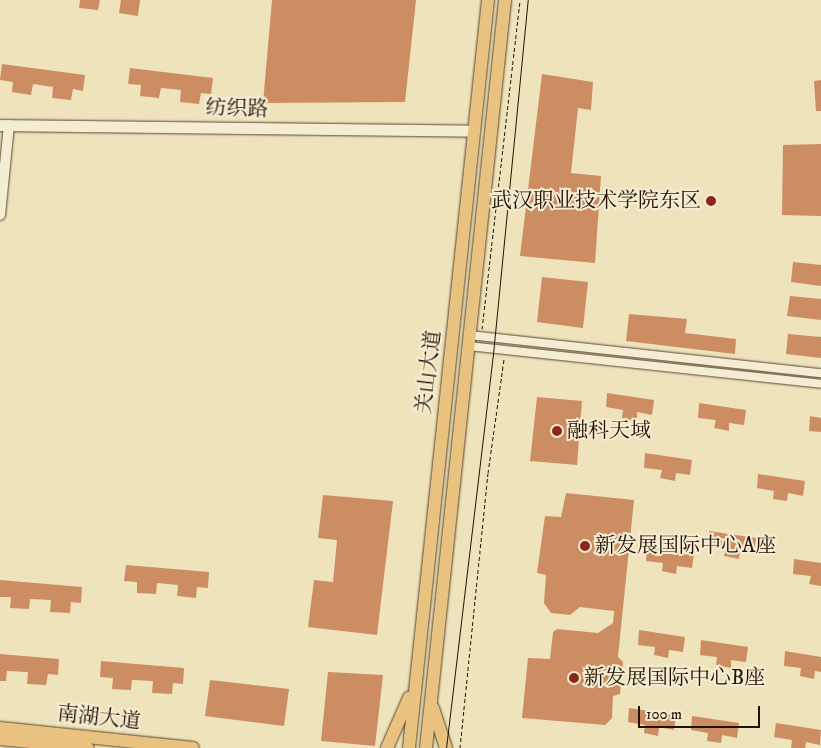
<!DOCTYPE html>
<html>
<head>
<meta charset="utf-8">
<style>
	body { margin:0 }
	#map { position:relative; width:821px; height:748px; overflow:hidden; background:#efe3bc; font-family:"IM FELL DW Pica","Noto Serif SC",serif }
	div>[style] { position:absolute }
	.building>* { inset:0; background:#cd8d63 }
	.path>* { height:1px; margin-top:-0.5px; transform-origin:0; background:repeating-linear-gradient(90deg,#251102 0 4px,transparent 0 6.5px) }
	.roads { filter:drop-shadow(0 0 1px #584630) drop-shadow(0 0 1px #584630) }
	.minor>* { height:8px; margin:-4px; padding:0 4px; transform-origin:4px; border-radius:4px; background:#f5edd3 }
	.tertiary>* { height:10px; margin:-5px; padding:0 5px; transform-origin:5px; border-radius:5px; background:#f5edd3 }
	.secondary>* { height:11px; margin:-5.5px; padding:0 5.5px; transform-origin:5.5px; border-radius:5.5px; background:#f5edd3 }
	.primary>* { height:12px; margin:-6px; padding:0 6px; transform-origin:6px; border-radius:6px; background:#e8c27e }
	.tram>* { height:1px; margin:-0.5px; padding:0 0.5px; transform-origin:0.5px; border-radius:0.5px; background:#251102 }
	.dots>* { width:14px; height:14px; translate:-50% -50%; box-sizing:border-box; border:2px solid #f5edd3; border-radius:50% }
	span { translate:-50% -50%; white-space:nowrap; text-align:center; line-height:1.15; -webkit-text-stroke:4px #f5edd3; paint-order:stroke }
	.street-label { font-size:21px; color:#251102 }
	.poi-label { font-size:21px; color:#251102 }
	.right { translate:-100% -50%; text-align:right }
	.left { translate:0 -50%; text-align:left }
	.scale { position:absolute; left:638px; top:706px; width:122px; height:22px; box-sizing:border-box; border:2px solid #251102; border-top:0; padding-left:6px; font-size:15px; line-height:18px; white-space:nowrap; color:#251102; -webkit-text-stroke:4px #f5edd3; paint-order:stroke }
</style>
</head>
<body>
<div id="map">
	<div class="building">
		<i style="clip-path:polygon(80px 0,100px 0,98px 10px,79px 8px)"></i>
		<i style="clip-path:polygon(121px 0,140px 0,138px 16px,119px 13px)"></i>
		<i style="clip-path:polygon(272px 0,416px 0,405px 102px,263px 103px)"></i>
		<i style="clip-path:polygon(2px 64px,85px 75px,83px 91px,73px 89px,71px 100px,52px 98px,53px 87px,33px 84px,31px 95px,12px 92px,13px 82px,0 80px)"></i>
		<i style="clip-path:polygon(130px 68px,213px 78px,211px 94px,201px 93px,199px 104px,180px 102px,181px 90px,161px 88px,159px 98px,140px 96px,141px 85px,128px 84px)"></i>
		<i style="clip-path:polygon(542px 74px,593px 82px,591px 110px,578px 108px,571px 173px,601px 176px,595px 263px,520px 256px)"></i>
		<i style="clip-path:polygon(821px 80px,821px 111px,816px 111px,814px 81px)"></i>
		<i style="clip-path:polygon(821px 144px,821px 216px,782px 215px,783px 145px)"></i>
		<i style="clip-path:polygon(793px 262px,821px 265px,821px 286px,791px 282px)"></i>
		<i style="clip-path:polygon(542px 277px,588px 282px,583px 328px,537px 322px)"></i>
		<i style="clip-path:polygon(790px 296px,821px 299px,821px 320px,787px 316px)"></i>
		<i style="clip-path:polygon(629px 314px,687px 319px,685px 333px,736px 339px,735px 354px,626px 341px)"></i>
		<i style="clip-path:polygon(788px 334px,821px 337px,821px 358px,786px 354px)"></i>
		<i style="clip-path:polygon(607px 393px,654px 400px,652px 415px,637px 412px,637px 421px,622px 418px,623px 410px,606px 407px)"></i>
		<i style="clip-path:polygon(537px 397px,582px 401px,577px 465px,530px 461px)"></i>
		<i style="clip-path:polygon(699px 403px,746px 410px,744px 425px,729px 423px,729px 431px,714px 428px,716px 420px,698px 418px)"></i>
		<i style="clip-path:polygon(810px 416px,821px 418px,821px 432px,809px 431px)"></i>
		<i style="clip-path:polygon(645px 453px,692px 460px,690px 475px,676px 473px,675px 481px,660px 478px,662px 470px,644px 468px)"></i>
		<i style="clip-path:polygon(758px 474px,805px 481px,803px 496px,788px 493px,787px 501px,773px 499px,774px 491px,757px 488px)"></i>
		<i style="clip-path:polygon(566px 493px,634px 500px,618px 657px,623px 662px,620px 694px,613px 696px,612px 718px,605px 725px,522px 718px,528px 658px,550px 659px,553px 632px,557px 629px,598px 633px,613px 623px,614px 611px,580px 607px,570px 615px,551px 613px,544px 603px,546px 575px,537px 573px,545px 516px,561px 517px)"></i>
		<i style="clip-path:polygon(323px 495px,393px 501px,377px 635px,308px 627px,314px 580px,333px 582px,337px 540px,318px 538px)"></i>
		<i style="clip-path:polygon(709px 531px,756px 538px,754px 553px,740px 551px,739px 559px,724px 556px,726px 548px,708px 546px)"></i>
		<i style="clip-path:polygon(647px 546px,694px 553px,692px 568px,677px 566px,676px 574px,662px 571px,663px 563px,646px 561px)"></i>
		<i style="clip-path:polygon(794px 559px,821px 563px,821px 586px,809px 584px,811px 576px,793px 574px)"></i>
		<i style="clip-path:polygon(126px 565px,209px 572px,208px 588px,197px 587px,196px 598px,177px 596px,178px 585px,157px 583px,156px 594px,137px 593px,137px 582px,124px 581px)"></i>
		<i style="clip-path:polygon(0 580px,82px 587px,81px 603px,71px 602px,70px 613px,50px 612px,51px 600px,30px 599px,29px 609px,10px 608px,11px 597px,0 597px)"></i>
		<i style="clip-path:polygon(639px 630px,685px 637px,683px 652px,669px 650px,668px 658px,654px 655px,655px 647px,638px 645px)"></i>
		<i style="clip-path:polygon(701px 640px,748px 647px,746px 662px,731px 660px,731px 668px,716px 665px,717px 657px,700px 655px)"></i>
		<i style="clip-path:polygon(785px 651px,821px 657px,821px 672px,815px 671px,814px 679px,800px 676px,801px 668px,784px 666px)"></i>
		<i style="clip-path:polygon(0 654px,59px 659px,58px 675px,48px 674px,46px 685px,27px 684px,28px 672px,7px 671px,6px 681px,0 681px)"></i>
		<i style="clip-path:polygon(101px 661px,184px 668px,183px 684px,173px 683px,172px 694px,152px 693px,153px 681px,132px 680px,131px 690px,112px 689px,113px 678px,100px 677px)"></i>
		<i style="clip-path:polygon(328px 672px,383px 675px,375px 746px,321px 741px)"></i>
		<i style="clip-path:polygon(210px 680px,289px 689px,284px 726px,205px 716px)"></i>
		<i style="clip-path:polygon(629px 708px,676px 715px,674px 730px,659px 727px,658px 736px,644px 733px,645px 725px,628px 722px)"></i>
		<i style="clip-path:polygon(692px 716px,739px 723px,737px 738px,722px 735px,721px 743px,707px 741px,708px 733px,691px 730px)"></i>
		<i style="clip-path:polygon(776px 723px,821px 730px,820px 745px,806px 742px,805px 748px,791px 748px,792px 740px,774px 737px)"></i>
	</div>
	<div class="path">
		<i style="left:482px;top:329px;width:331px;rotate:-83.4deg"></i>
		<i style="left:460px;top:748px;width:276px;rotate:-84.2deg"></i>
		<i style="left:488px;top:473px;width:115px;rotate:-82deg"></i>
	</div>
	<div class="roads">
		<div class="minor">
			<i style="left:469px;top:335px;width:354px;rotate:6.2deg"></i>
			<i style="left:468px;top:346px;width:355px;rotate:6.1deg"></i>
		</div>
		<div class="tertiary">
			<i style="left:0;top:215px;width:90px;rotate:-84.3deg"></i>
		</div>
		<div class="secondary">
			<i style="left:0;top:125px;width:474px;rotate:0.7deg"></i>
		</div>
		<div class="primary">
			<i style="left:433px;top:708px;width:42px;rotate:72deg"></i>
			<i style="left:0;top:728px;width:194px;rotate:5.9deg"></i>
			<i style="left:0;top:739px;width:88px;rotate:5.8deg"></i>
			<i style="left:387px;top:748px;width:55px;rotate:-66.3deg"></i>
			<i style="left:409px;top:748px;width:752px;rotate:-83.97deg"></i>
			<i style="left:426px;top:748px;width:752px;rotate:-83.97deg"></i>
		</div>
	</div>
	<div class="tram">
		<i style="left:446px;top:748px;width:397px;rotate:-83.2deg"></i>
		<i style="left:493px;top:354px;width:356px;rotate:-84.4deg"></i>
	</div>
	<div class="dots">
		<i style="left:711px;top:201px;background:#8f2418"></i>
		<i style="left:557px;top:431px;background:#8f2418"></i>
		<i style="left:585px;top:546px;background:#8f2418"></i>
		<i style="left:574px;top:678px;background:#8f2418"></i>
	</div>
	<div class="street-label">
		<span style="left:237px;top:109px;rotate:1deg">纺织路</span>
		<span style="left:429px;top:372px;rotate:-83deg">关山大道</span>
		<span style="left:99px;top:718px;rotate:6deg">南湖大道</span>
	</div>
	<div class="poi-label">
		<span class="right" style="left:701px;top:201px">武汉职业技术学院东区</span>
		<span class="left" style="left:567px;top:431px">融科天域</span>
		<span class="left" style="left:595px;top:546px">新发展国际中心A座</span>
		<span class="left" style="left:584px;top:678px">新发展国际中心B座</span>
	</div>
	<div class="scale">100 m</div>
</div>
</body>
</html>
